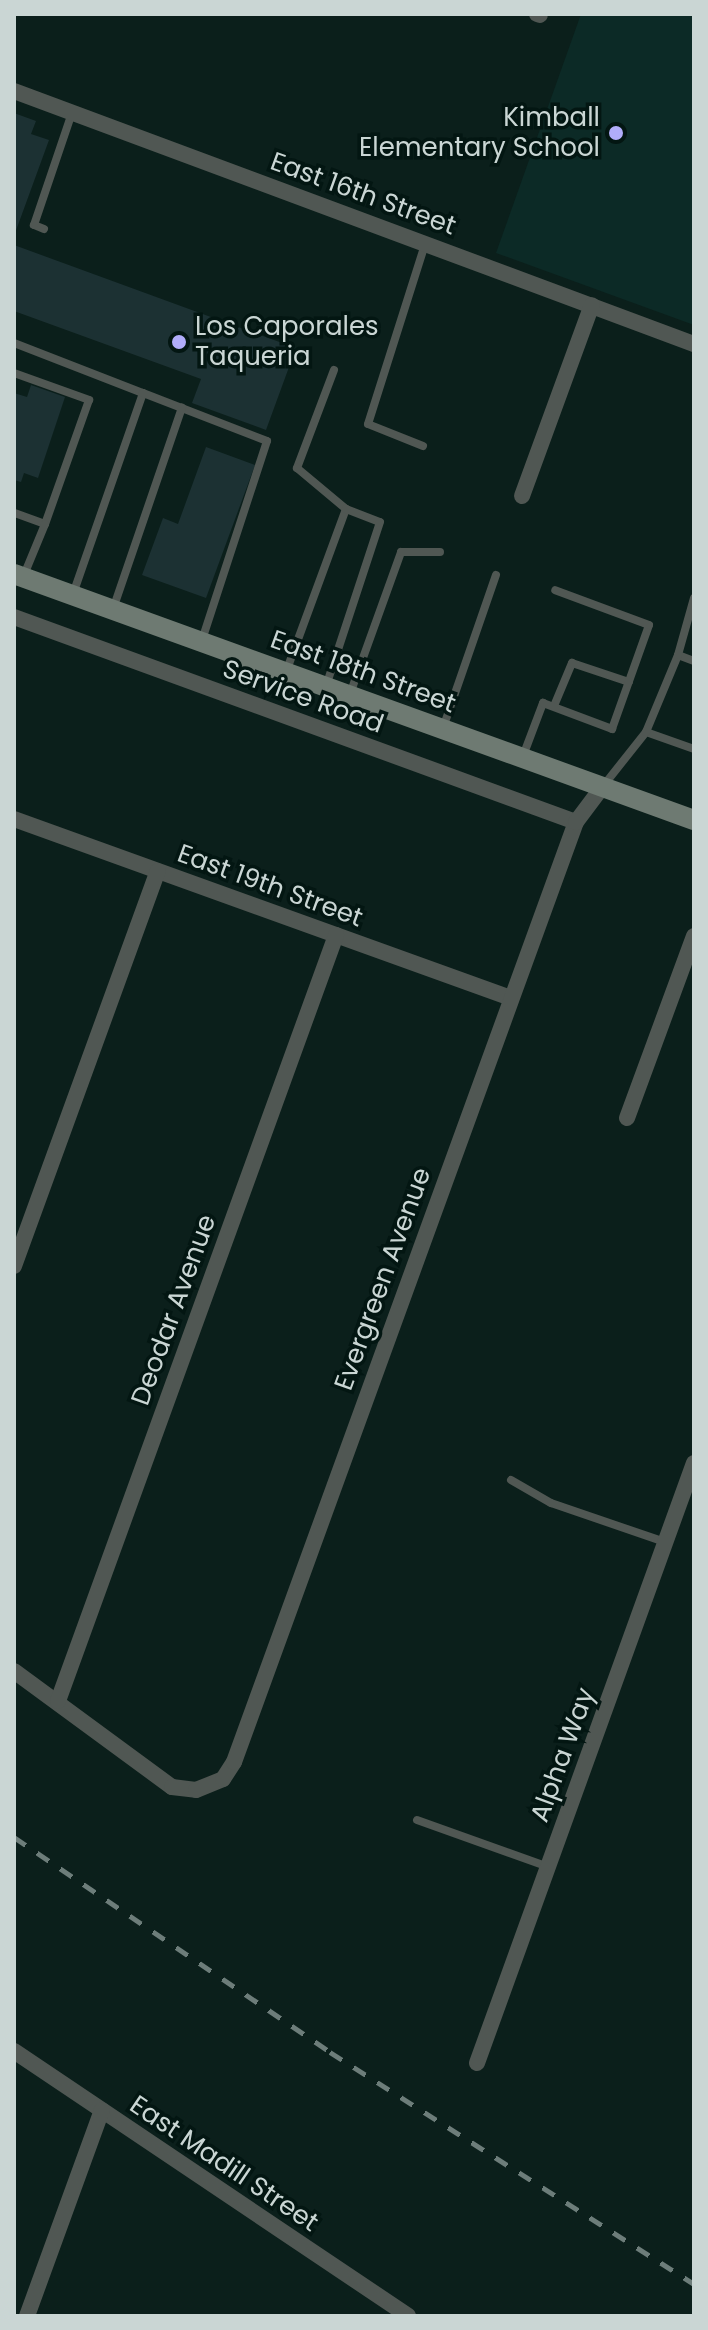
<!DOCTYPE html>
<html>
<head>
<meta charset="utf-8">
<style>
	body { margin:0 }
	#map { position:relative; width:708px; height:2330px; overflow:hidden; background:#0b1f1b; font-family:Poppins,sans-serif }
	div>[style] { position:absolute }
	.built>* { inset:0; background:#0c2a26 }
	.building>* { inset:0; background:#1c3133 }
	.service>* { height:8px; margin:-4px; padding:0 4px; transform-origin:4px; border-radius:4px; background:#505753 }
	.minor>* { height:16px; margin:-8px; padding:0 8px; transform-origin:8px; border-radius:8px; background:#505753 }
	.secondary>* { height:20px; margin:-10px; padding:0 10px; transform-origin:10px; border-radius:10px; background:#6e7a72 }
	.rail>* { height:5px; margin-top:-2.5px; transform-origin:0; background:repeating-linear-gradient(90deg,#6d7d7a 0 14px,transparent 0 28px) }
	.dots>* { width:22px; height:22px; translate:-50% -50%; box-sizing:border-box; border:4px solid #031612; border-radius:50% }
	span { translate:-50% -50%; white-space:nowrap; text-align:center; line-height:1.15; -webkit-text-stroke:7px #031612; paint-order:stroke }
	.poi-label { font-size:26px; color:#cad6d4 }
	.right { translate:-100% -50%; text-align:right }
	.left { translate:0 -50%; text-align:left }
	.street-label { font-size:26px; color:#cad6d4 }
	.frame { position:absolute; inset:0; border:16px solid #cad6d4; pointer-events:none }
</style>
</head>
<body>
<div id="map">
	<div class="built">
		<i style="clip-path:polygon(581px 14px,694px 14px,694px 325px,496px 253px)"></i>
	</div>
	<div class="building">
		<i style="clip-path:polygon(14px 113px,36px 121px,31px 134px,49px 140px,14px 236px)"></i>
		<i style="clip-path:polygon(14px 245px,296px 348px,266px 430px,192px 403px,201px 379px,14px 311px)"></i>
		<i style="clip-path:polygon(31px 385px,65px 397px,38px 478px,24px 473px,21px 482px,14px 480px,14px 393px,27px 397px)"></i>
		<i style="clip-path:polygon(206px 447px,255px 465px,206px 598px,142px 575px,163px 518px,178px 524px)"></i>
	</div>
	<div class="service">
		<i style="left:44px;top:229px;width:11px;rotate:-158deg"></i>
		<i style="left:34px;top:225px;width:118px;rotate:-71.3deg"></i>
		<i style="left:14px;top:343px;width:138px;rotate:21.2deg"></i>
		<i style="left:143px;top:393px;width:213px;rotate:109.2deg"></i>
		<i style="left:334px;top:370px;width:105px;rotate:110.7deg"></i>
		<i style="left:297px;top:468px;width:64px;rotate:39.9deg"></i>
		<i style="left:14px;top:373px;width:80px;rotate:19.8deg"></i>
		<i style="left:89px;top:400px;width:132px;rotate:109.5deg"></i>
		<i style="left:45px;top:524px;width:33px;rotate:-160deg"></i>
		<i style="left:143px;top:393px;width:133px;rotate:21.2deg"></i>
		<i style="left:267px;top:441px;width:209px;rotate:108.1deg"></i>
		<i style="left:423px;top:446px;width:59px;rotate:-158.2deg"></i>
		<i style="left:368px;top:424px;width:189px;rotate:-72.4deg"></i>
		<i style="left:24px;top:575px;width:55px;rotate:-67.6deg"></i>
		<i style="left:113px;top:609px;width:213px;rotate:-71.1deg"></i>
		<i style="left:678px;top:655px;width:17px;rotate:21deg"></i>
		<i style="left:286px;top:672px;width:174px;rotate:-69.8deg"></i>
		<i style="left:346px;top:509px;width:36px;rotate:21deg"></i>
		<i style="left:380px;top:522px;width:173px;rotate:108.2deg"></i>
		<i style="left:350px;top:694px;width:151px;rotate:-70.2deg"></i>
		<i style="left:401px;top:552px;width:39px"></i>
		<i style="left:554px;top:706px;width:47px;rotate:-67.3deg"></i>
		<i style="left:572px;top:663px;width:60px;rotate:18.4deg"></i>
		<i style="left:443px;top:728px;width:162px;rotate:-70.9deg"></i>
		<i style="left:646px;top:732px;width:51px;rotate:19.5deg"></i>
		<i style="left:523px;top:756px;width:57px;rotate:-69.3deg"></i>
		<i style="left:543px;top:703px;width:74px;rotate:20.6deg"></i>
		<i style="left:612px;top:729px;width:110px;rotate:-70.4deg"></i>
		<i style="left:649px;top:625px;width:100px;rotate:-159.6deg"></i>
		<i style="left:604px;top:785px;width:68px;rotate:-51.6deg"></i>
		<i style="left:646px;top:732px;width:83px;rotate:-67.4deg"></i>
		<i style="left:678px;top:655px;width:59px;rotate:-74.3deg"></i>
		<i style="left:511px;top:1480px;width:46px;rotate:29.9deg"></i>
		<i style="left:551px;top:1503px;width:120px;rotate:18.9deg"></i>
		<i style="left:417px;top:1820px;width:139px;rotate:19.7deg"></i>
	</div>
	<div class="minor">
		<i style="left:537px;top:14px;width:3px;rotate:18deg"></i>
		<i style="left:14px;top:91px;width:726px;rotate:20.41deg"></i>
		<i style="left:522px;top:496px;width:203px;rotate:-69.9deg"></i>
		<i style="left:14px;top:617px;width:598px;rotate:20.04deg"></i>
		<i style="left:14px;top:819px;width:528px;rotate:19.81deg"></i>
		<i style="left:627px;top:1118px;width:194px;rotate:-69.8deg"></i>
		<i style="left:14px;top:1266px;width:420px;rotate:-70deg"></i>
		<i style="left:14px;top:1671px;width:196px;rotate:36.3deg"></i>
		<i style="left:172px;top:1787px;width:24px;rotate:7deg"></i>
		<i style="left:196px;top:1790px;width:29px;rotate:-22deg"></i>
		<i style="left:223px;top:1779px;width:20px;rotate:-57deg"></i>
		<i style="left:234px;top:1762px;width:1000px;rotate:-70.01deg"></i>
		<i style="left:576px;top:822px;width:45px;rotate:-53.1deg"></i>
		<i style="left:58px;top:1701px;width:815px;rotate:-70.05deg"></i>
		<i style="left:14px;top:2051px;width:475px;rotate:33.9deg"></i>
		<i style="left:477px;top:2063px;width:638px;rotate:-70.12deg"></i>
		<i style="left:27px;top:2316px;width:219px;rotate:-70deg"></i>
	</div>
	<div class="secondary">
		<i style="left:14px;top:574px;width:723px;rotate:19.89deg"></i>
	</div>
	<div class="rail">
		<i style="left:14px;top:1837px;width:382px;rotate:34.2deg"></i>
		<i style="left:330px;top:2052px;width:432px;rotate:32.5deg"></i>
	</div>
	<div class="dots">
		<i style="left:616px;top:133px;background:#b1adfa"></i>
		<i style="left:179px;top:342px;background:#b1adfa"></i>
	</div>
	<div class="poi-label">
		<span class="right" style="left:600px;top:133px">Kimball<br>Elementary School</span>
		<span class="left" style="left:195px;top:342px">Los Caporales<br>Taqueria</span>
	</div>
	<div class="street-label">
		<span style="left:363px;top:194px;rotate:20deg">East 16th Street</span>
		<span style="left:363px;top:672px;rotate:20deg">East 18th Street</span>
		<span style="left:303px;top:697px;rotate:20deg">Service Road</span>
		<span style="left:270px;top:886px;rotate:20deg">East 19th Street</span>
		<span style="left:383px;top:1279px;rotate:-70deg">Evergreen Avenue</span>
		<span style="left:174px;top:1310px;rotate:-70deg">Deodar Avenue</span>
		<span style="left:563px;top:1755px;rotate:-70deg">Alpha Way</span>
		<span style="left:224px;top:2164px;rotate:34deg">East Madill Street</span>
	</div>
	<div class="frame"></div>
</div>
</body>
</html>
